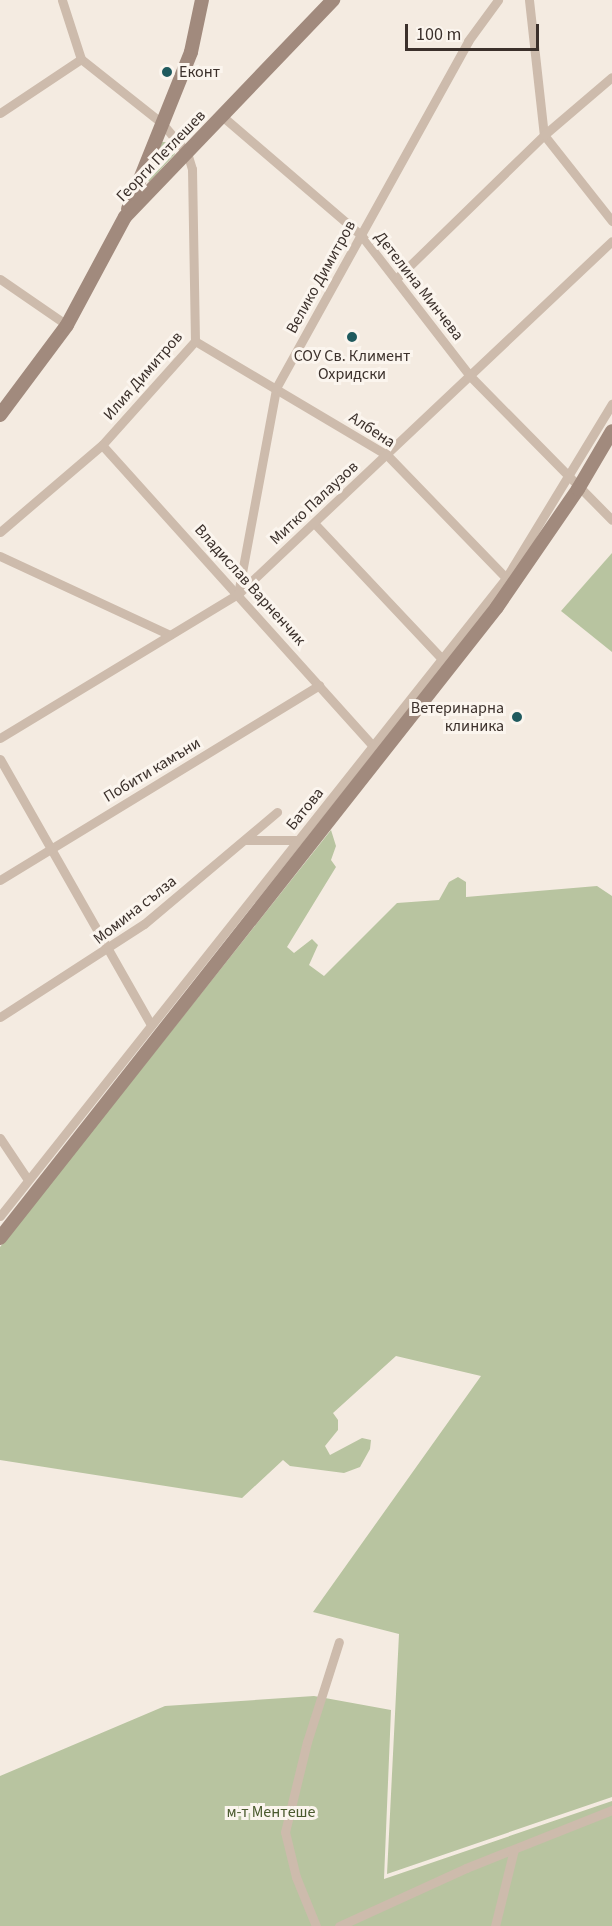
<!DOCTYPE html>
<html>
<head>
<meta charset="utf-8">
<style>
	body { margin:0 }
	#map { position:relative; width:612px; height:1926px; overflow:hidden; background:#f4ebe1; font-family:"Source Sans 3",sans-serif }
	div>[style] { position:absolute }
	.green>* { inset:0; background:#b8c4a0 }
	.street>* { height:9px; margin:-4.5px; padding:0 4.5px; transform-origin:4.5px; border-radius:4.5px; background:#cdbbac }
	.secondary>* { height:14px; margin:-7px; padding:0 7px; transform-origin:7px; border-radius:7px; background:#a18a7d }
	.dots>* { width:16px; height:16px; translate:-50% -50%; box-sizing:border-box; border:3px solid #fbf5ee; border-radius:50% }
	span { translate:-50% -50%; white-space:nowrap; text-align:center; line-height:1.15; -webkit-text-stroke:6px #fbf5ee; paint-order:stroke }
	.poi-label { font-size:16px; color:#3b302b }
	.left { translate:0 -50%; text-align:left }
	.right { translate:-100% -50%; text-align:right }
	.street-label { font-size:16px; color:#3b302b }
	.park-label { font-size:16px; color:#4a5a2e }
	.scale { position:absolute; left:405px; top:24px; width:134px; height:27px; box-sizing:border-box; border:3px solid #3b302b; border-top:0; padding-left:8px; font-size:18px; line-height:21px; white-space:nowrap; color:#3b302b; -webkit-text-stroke:4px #fbf5ee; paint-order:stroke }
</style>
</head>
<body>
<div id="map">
	<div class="green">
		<i style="clip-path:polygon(162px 142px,168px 142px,175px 154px,149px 182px,147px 177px)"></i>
		<i style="clip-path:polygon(612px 553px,612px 652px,561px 611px)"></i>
		<i style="clip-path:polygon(331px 830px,336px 846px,331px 860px,336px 867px,287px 947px,294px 953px,312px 939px,318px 945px,309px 965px,324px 976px,397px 903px,439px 900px,449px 882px,458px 877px,466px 882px,466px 897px,597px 886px,612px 896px,612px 1797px,387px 1874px,399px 1634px,313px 1612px,481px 1376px,396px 1356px,333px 1413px,338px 1420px,338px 1430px,325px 1446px,330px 1455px,362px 1438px,371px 1440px,370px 1449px,360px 1467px,344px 1473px,290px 1466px,283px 1460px,242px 1498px,0 1460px,0 1247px)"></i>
		<i style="clip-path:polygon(314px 1696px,391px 1710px,384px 1879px,612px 1801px,612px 1926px,0 1926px,0 1776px,165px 1706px)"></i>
	</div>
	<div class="street">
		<i style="left:529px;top:0;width:136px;rotate:83.7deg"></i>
		<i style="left:544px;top:135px;width:110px;rotate:51.7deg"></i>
		<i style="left:0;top:113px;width:97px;rotate:-33.7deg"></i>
		<i style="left:222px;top:116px;width:183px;rotate:40.6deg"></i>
		<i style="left:361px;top:235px;width:178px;rotate:52.3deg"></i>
		<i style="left:470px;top:376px;width:202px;rotate:45.4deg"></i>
		<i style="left:0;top:279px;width:81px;rotate:34.5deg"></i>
		<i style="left:396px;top:279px;width:206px;rotate:-44.2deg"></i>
		<i style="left:544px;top:135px;width:89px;rotate:-40.5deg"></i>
		<i style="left:195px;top:341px;width:223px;rotate:30.7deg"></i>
		<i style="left:387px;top:455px;width:171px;rotate:45.9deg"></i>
		<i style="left:102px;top:445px;width:406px;rotate:48deg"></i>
		<i style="left:314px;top:523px;width:188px;rotate:46.7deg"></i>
		<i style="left:0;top:532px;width:134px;rotate:-40.5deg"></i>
		<i style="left:102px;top:445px;width:140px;rotate:-48.2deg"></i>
		<i style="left:195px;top:341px;width:172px;rotate:-91deg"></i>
		<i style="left:192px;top:169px;width:17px;rotate:-107deg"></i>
		<i style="left:187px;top:153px;width:38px;rotate:-130deg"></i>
		<i style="left:163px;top:124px;width:105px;rotate:-141.6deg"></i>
		<i style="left:81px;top:59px;width:62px;rotate:-107.9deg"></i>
		<i style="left:0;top:556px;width:187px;rotate:24.9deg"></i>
		<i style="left:238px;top:594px;width:209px;rotate:-79.5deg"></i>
		<i style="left:276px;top:388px;width:397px;rotate:-61deg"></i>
		<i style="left:468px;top:41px;width:51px;rotate:-53.8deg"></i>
		<i style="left:0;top:738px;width:278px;rotate:-31.2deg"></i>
		<i style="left:238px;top:594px;width:514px;rotate:-43.35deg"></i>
		<i style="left:0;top:759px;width:306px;rotate:60.4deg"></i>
		<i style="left:245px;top:840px;width:54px"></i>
		<i style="left:0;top:880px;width:374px;rotate:-31.4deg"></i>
		<i style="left:0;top:1017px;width:171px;rotate:-32.9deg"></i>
		<i style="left:144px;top:924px;width:174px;rotate:-40.1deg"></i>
		<i style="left:0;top:1138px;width:50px;rotate:56.3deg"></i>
		<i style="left:0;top:1216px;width:814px;rotate:-51.58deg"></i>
		<i style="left:506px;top:578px;width:204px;rotate:-58.7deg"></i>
		<i style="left:316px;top:1926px;width:53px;rotate:-112.2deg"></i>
		<i style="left:296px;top:1877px;width:46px;rotate:-103.7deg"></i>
		<i style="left:285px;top:1832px;width:93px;rotate:-76.3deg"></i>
		<i style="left:307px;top:1742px;width:105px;rotate:-72.3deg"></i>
		<i style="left:339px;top:1926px;width:140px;rotate:-24.5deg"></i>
		<i style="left:466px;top:1868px;width:157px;rotate:-21.7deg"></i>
		<i style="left:495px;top:1926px;width:79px;rotate:-76.1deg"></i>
	</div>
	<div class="secondary">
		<i style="left:128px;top:209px;width:169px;rotate:-68.1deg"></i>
		<i style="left:191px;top:52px;width:53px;rotate:-78.1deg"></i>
		<i style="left:0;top:415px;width:112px;rotate:-53.3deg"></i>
		<i style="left:67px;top:325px;width:123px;rotate:-61.8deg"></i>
		<i style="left:125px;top:217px;width:301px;rotate:-46.2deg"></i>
		<i style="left:0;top:1238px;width:803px;rotate:-51.77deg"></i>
		<i style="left:497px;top:607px;width:143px;rotate:-55.5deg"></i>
		<i style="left:578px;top:489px;width:67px;rotate:-59.6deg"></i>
	</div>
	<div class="dots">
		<i style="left:167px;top:72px;background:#1f5a5e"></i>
		<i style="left:352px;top:337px;background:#1f5a5e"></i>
		<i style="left:517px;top:717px;background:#1f5a5e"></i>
	</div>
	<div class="poi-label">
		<span class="left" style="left:179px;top:72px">Еконт</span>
		<span style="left:352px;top:365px">СОУ Св. Климент<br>Охридски</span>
		<span class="right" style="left:504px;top:717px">Ветеринарна<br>клиника</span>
	</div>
	<div class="street-label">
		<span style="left:161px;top:156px;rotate:-46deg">Георги Петлешев</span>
		<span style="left:321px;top:277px;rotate:-61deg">Велико Димитров</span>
		<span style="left:419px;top:286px;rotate:52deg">Детелина Минчева</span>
		<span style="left:143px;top:376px;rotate:-49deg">Илия Димитров</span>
		<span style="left:372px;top:430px;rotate:33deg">Албена</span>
		<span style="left:314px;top:503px;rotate:-43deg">Митко Палаузов</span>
		<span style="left:250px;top:585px;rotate:48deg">Владислав Варненчик</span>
		<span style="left:152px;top:770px;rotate:-31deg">Побити камъни</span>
		<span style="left:305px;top:809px;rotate:-51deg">Батова</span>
		<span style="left:135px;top:910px;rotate:-38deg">Момина сълза</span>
	</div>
	<div class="park-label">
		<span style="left:271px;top:1812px">м-т Ментeше</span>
	</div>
	<div class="scale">100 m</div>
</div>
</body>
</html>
